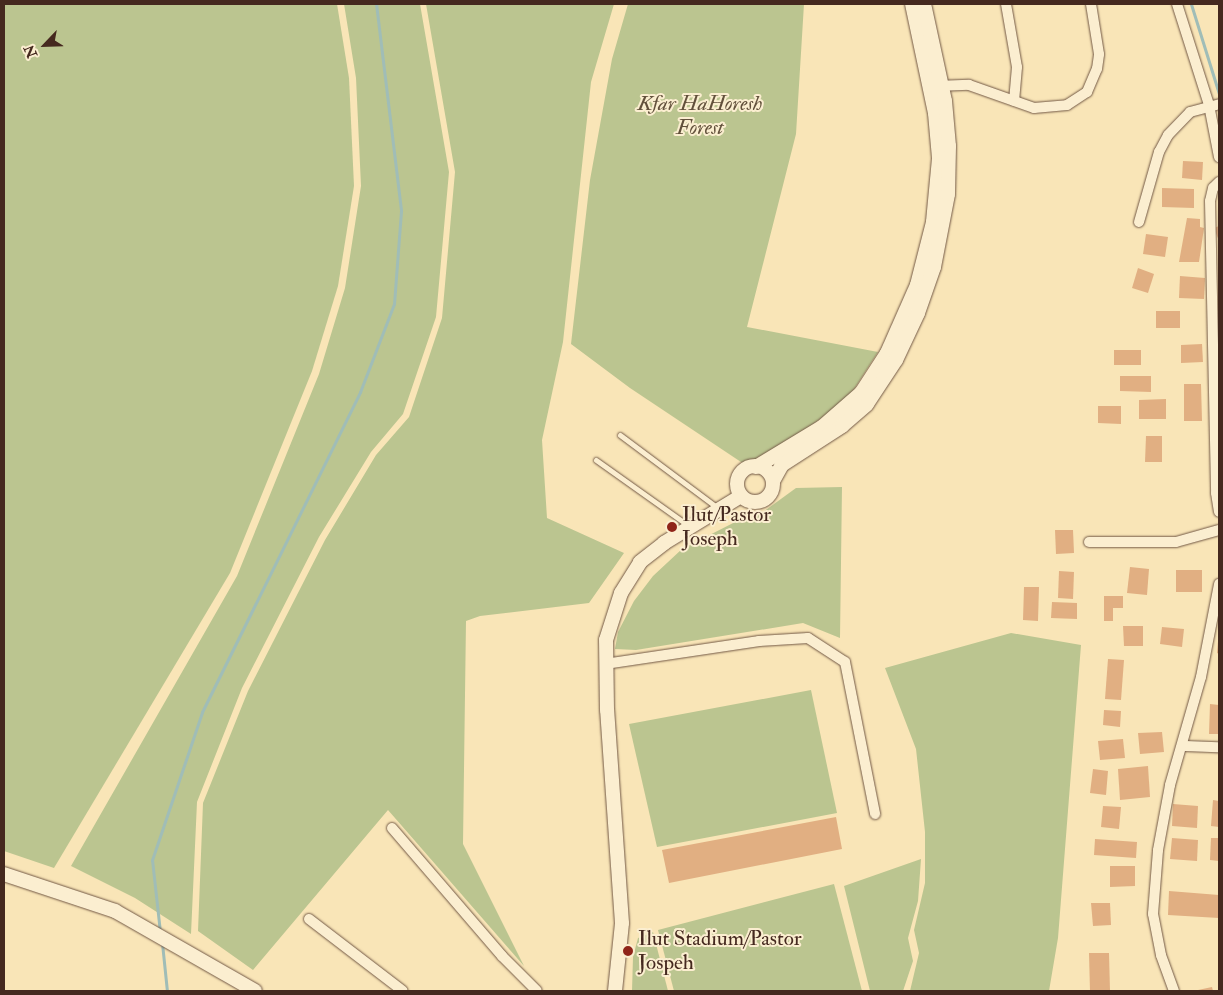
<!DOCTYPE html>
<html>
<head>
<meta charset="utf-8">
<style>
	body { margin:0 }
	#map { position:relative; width:1223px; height:995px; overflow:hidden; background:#f9e5b7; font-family:"IM FELL Double Pica",serif }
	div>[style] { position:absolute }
	.green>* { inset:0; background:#bbc590 }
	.stream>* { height:3px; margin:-1.5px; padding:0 1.5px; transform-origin:1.5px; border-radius:1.5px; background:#a0bdb7 }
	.building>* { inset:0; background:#e1af82 }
	.roads { filter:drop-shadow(0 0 1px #725845) drop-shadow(0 0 1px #725845) }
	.lane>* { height:5px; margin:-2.5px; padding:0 2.5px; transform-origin:2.5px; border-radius:2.5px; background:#fbeed0 }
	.street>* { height:10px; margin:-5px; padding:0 5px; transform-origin:5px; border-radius:5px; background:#fbeed0 }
	.secondary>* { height:14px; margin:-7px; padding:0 7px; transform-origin:7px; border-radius:7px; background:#fbeed0 }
	.secondary>.ring { margin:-7px; padding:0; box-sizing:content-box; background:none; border:14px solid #fbeed0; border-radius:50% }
	.dots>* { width:14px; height:14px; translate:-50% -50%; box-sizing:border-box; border:2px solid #fbeed0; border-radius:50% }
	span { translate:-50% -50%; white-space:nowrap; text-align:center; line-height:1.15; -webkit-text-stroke:4px #fbeed0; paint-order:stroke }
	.park-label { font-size:21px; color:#62503b; font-style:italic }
	.poi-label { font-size:21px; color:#45291f }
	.left { translate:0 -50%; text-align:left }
	.frame { position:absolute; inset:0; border:5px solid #45291f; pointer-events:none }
	.north { position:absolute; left:20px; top:20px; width:50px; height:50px; -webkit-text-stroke:4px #fbeed0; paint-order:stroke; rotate:246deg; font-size:14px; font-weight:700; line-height:20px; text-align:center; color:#45291f }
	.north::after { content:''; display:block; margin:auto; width:18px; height:22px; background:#45291f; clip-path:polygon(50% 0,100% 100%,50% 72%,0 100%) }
</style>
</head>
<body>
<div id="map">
	<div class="green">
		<i style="clip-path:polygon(4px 4px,337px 4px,349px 78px,354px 186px,338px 286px,312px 371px,230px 573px,54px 868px,4px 851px)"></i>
		<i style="clip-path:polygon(344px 4px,420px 4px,449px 172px,436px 317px,403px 414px,371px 452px,319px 537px,242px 688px,197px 802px,191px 934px,135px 898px,71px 866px,237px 576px,319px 374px,345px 288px,361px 186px,356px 78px)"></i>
		<i style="clip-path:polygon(426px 4px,614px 4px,591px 82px,563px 342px,542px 440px,547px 518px,624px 553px,589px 603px,480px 616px,466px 621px,463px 844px,524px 966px,388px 810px,253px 970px,198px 931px,203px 803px,248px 691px,325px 540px,376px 455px,409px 417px,442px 318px,455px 172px)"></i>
		<i style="clip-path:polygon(628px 4px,804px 4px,796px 134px,747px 327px,878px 352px,849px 397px,753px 470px,630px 388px,571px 344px,590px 180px,612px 59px)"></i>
		<i style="clip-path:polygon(842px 487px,840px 638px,803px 623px,636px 650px,615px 649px,618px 632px,634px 601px,653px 576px,682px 549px,743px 518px,763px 512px,796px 488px)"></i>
		<i style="clip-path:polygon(1011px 633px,1081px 645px,1058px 938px,1049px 991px,910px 991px,919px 953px,914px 930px,925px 883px,925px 832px,916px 749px,885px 668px)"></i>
		<i style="clip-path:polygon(811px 690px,837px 813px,657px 847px,629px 724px)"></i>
		<i style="clip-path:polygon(921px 859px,918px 901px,908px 938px,913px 961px,903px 991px,870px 991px,844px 886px)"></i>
		<i style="clip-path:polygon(834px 884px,862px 991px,674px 991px,658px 930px)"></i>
		<i style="clip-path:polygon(653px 932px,668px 991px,632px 991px,633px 957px,638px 938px)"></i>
	</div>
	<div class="stream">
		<i style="left:1191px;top:4px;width:94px;rotate:72.7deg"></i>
		<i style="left:160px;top:932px;width:72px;rotate:-96.3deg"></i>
		<i style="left:152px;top:860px;width:156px;rotate:-71.3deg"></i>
		<i style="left:202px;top:712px;width:357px;rotate:-63.7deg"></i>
		<i style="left:360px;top:392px;width:94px;rotate:-68.9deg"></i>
		<i style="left:394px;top:304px;width:94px;rotate:-85.7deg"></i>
		<i style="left:401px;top:210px;width:208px;rotate:-96.9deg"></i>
		<i style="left:162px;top:943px;width:48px;rotate:84.1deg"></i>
	</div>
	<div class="building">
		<i style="clip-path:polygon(1183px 161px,1203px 162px,1202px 180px,1182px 178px)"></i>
		<i style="clip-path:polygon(1162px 188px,1194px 189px,1194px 208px,1162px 207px)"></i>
		<i style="clip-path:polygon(1187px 218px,1200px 219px,1200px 227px,1204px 228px,1199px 262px,1179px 262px)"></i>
		<i style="clip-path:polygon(1219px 226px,1219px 241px,1214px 228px)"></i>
		<i style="clip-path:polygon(1146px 234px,1168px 237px,1165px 257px,1143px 254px)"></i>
		<i style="clip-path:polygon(1138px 268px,1154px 274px,1148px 293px,1132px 288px)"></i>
		<i style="clip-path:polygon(1180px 276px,1205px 278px,1204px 299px,1179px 298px)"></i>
		<i style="clip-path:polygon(1156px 311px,1180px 311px,1180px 328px,1156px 328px)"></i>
		<i style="clip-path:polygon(1202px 344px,1203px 362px,1181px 363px,1181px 345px)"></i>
		<i style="clip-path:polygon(1114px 350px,1141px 350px,1141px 365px,1114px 365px)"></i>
		<i style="clip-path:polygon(1120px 376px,1151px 376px,1151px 392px,1120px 391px)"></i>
		<i style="clip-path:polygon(1184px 384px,1201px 384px,1202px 421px,1184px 421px)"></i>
		<i style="clip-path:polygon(1166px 399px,1166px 419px,1139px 419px,1139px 400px)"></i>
		<i style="clip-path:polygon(1098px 406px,1121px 406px,1121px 424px,1098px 423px)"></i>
		<i style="clip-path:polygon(1146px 436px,1162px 436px,1162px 462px,1145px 462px)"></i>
		<i style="clip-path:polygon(1055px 530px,1073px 530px,1074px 553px,1056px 554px)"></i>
		<i style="clip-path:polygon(1130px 567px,1149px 569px,1147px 595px,1127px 593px)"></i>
		<i style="clip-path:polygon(1176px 570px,1202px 570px,1202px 592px,1176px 592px)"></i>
		<i style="clip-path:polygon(1059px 571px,1074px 572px,1073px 599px,1058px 598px)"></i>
		<i style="clip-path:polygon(1024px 587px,1039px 587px,1038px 621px,1023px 620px)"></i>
		<i style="clip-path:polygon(1104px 596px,1123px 596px,1123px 608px,1113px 608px,1113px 621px,1104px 621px)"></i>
		<i style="clip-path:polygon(1052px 602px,1077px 603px,1077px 619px,1051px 618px)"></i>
		<i style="clip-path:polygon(1123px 626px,1143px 626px,1143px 646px,1124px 646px)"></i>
		<i style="clip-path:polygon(1162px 627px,1184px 629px,1182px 647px,1160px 644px)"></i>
		<i style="clip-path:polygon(1218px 641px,1219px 641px,1219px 654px,1217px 653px)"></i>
		<i style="clip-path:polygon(1108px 659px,1124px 660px,1121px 700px,1105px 699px)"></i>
		<i style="clip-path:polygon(1210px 704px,1219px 705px,1219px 734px,1209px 734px)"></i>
		<i style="clip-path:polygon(1104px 710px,1121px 711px,1120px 727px,1103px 725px)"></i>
		<i style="clip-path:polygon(1162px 732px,1164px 752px,1140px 754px,1138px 733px)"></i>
		<i style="clip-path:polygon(1123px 739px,1125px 758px,1100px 760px,1098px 741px)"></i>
		<i style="clip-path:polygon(1148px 766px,1150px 797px,1120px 800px,1118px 769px)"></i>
		<i style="clip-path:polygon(1093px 769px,1108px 771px,1106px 795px,1090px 793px)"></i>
		<i style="clip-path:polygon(1213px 800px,1219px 801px,1219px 827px,1211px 826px)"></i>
		<i style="clip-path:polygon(1173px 804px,1198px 806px,1197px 828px,1172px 826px)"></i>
		<i style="clip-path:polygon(1103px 806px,1121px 807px,1119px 829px,1101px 827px)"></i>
		<i style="clip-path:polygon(836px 817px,842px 849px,669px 883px,662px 850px)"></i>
		<i style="clip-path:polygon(1172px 838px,1198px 840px,1197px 861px,1170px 859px)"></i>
		<i style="clip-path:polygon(1211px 838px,1219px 838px,1219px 861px,1210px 860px)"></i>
		<i style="clip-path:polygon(1095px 839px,1137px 842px,1136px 858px,1094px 855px)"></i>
		<i style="clip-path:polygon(1110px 866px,1135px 866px,1135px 886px,1110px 887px)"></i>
		<i style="clip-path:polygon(1169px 891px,1219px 895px,1219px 918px,1168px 915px)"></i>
		<i style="clip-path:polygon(1091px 903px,1110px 903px,1111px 925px,1093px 926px)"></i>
		<i style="clip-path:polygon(1089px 953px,1109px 953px,1110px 991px,1090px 991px)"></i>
		<i style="clip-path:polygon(1212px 987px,1213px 991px,1198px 991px,1198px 990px)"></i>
	</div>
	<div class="roads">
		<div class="lane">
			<i style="left:620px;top:435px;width:122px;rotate:36.7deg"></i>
			<i style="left:596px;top:460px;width:114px;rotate:35.4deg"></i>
		</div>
		<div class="street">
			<i style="left:1006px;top:4px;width:64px;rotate:80.1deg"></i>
			<i style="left:1017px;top:67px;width:34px;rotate:95deg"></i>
			<i style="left:1177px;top:4px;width:106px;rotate:72.4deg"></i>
			<i style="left:1209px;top:105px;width:53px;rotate:79.1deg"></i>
			<i style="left:936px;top:86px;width:33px;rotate:-2deg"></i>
			<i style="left:969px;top:85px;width:69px;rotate:19.5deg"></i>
			<i style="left:1034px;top:108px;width:33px;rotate:-5deg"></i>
			<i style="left:1067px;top:105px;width:24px;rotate:-33deg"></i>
			<i style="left:1087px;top:92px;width:25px;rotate:-67deg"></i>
			<i style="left:1097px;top:69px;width:15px;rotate:-82deg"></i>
			<i style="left:1099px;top:54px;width:51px;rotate:-99.1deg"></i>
			<i style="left:1219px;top:182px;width:8px;rotate:135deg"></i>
			<i style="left:1213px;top:188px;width:13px;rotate:103deg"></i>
			<i style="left:1210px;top:201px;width:292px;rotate:88.8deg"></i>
			<i style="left:1216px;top:493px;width:19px;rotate:81deg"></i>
			<i style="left:1139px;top:222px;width:73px;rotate:-74.1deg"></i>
			<i style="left:1159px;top:152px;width:19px;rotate:-62deg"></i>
			<i style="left:1168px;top:135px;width:32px;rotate:-46deg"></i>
			<i style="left:1190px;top:112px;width:30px;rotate:-15deg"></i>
			<i style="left:1089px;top:542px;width:87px"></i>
			<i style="left:1176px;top:542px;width:45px;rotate:-15.6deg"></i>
			<i style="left:605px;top:664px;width:156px;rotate:-8.5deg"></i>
			<i style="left:759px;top:641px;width:49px;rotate:-3.5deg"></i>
			<i style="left:808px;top:638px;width:44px;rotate:33deg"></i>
			<i style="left:845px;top:662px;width:155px;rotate:78.8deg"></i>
			<i style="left:1184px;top:746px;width:35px;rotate:2deg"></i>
			<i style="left:392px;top:828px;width:169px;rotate:49.3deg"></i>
			<i style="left:502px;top:956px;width:49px;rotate:45deg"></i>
			<i style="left:309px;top:919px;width:118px;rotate:37.5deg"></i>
			<i style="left:1174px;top:991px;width:38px;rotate:-110deg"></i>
			<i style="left:1161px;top:955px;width:42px;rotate:-101deg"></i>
			<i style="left:1153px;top:914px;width:64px;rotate:-85.5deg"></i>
			<i style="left:1158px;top:850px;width:66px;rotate:-79.5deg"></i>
			<i style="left:1170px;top:785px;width:112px;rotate:-74deg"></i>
			<i style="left:1201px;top:677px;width:95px;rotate:-79deg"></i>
		</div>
		<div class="secondary">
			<i class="ring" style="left:737px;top:466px;width:22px;height:22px"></i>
			<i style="left:756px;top:467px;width:77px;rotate:-31.2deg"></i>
			<i style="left:822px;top:427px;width:52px;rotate:-41.1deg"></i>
			<i style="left:861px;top:393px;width:48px;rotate:-57deg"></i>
			<i style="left:887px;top:353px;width:74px;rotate:-66.2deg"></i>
			<i style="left:917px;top:285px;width:65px;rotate:-75.7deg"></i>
			<i style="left:933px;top:222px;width:64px;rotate:-84.6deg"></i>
			<i style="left:939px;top:158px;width:45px;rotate:-95.1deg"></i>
			<i style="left:935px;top:113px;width:111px;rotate:-101.9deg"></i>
			<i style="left:773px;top:481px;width:18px;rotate:-61deg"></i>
			<i style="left:782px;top:465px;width:72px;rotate:-33deg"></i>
			<i style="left:842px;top:426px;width:33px;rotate:-41deg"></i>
			<i style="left:867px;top:404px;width:53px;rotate:-56.6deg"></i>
			<i style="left:896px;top:360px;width:52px;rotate:-64.9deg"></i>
			<i style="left:918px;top:313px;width:49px;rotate:-70.8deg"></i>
			<i style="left:934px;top:267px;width:74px;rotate:-79.1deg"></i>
			<i style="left:948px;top:194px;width:48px;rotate:-88.8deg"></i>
			<i style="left:949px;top:146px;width:45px;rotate:-95.1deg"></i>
			<i style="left:945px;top:101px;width:99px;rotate:-102.2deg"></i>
			<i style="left:4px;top:874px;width:117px;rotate:18.4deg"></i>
			<i style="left:115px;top:911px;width:161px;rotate:29.7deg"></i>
			<i style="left:615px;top:991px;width:68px;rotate:-84.1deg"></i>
			<i style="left:622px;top:923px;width:214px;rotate:-94deg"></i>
			<i style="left:607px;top:710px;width:70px;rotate:-90.8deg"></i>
			<i style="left:606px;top:640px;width:49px;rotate:-72.3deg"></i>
			<i style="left:621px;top:593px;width:36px;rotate:-58deg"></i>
			<i style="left:640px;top:562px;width:31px;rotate:-38deg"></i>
			<i style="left:664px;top:543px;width:90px;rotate:-31.4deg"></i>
		</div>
	</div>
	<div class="dots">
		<i style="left:672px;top:527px;background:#8f2418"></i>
		<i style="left:628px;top:951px;background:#8f2418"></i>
	</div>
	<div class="park-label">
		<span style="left:700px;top:116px">Kfar HaHoresh<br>Forest</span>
	</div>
	<div class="poi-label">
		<span class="left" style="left:682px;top:527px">Ilut/Pastor<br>Joseph</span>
		<span class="left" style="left:638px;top:951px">Ilut Stadium/Pastor<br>Jospeh</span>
	</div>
	<div class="frame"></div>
	<div class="north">N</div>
</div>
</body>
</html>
